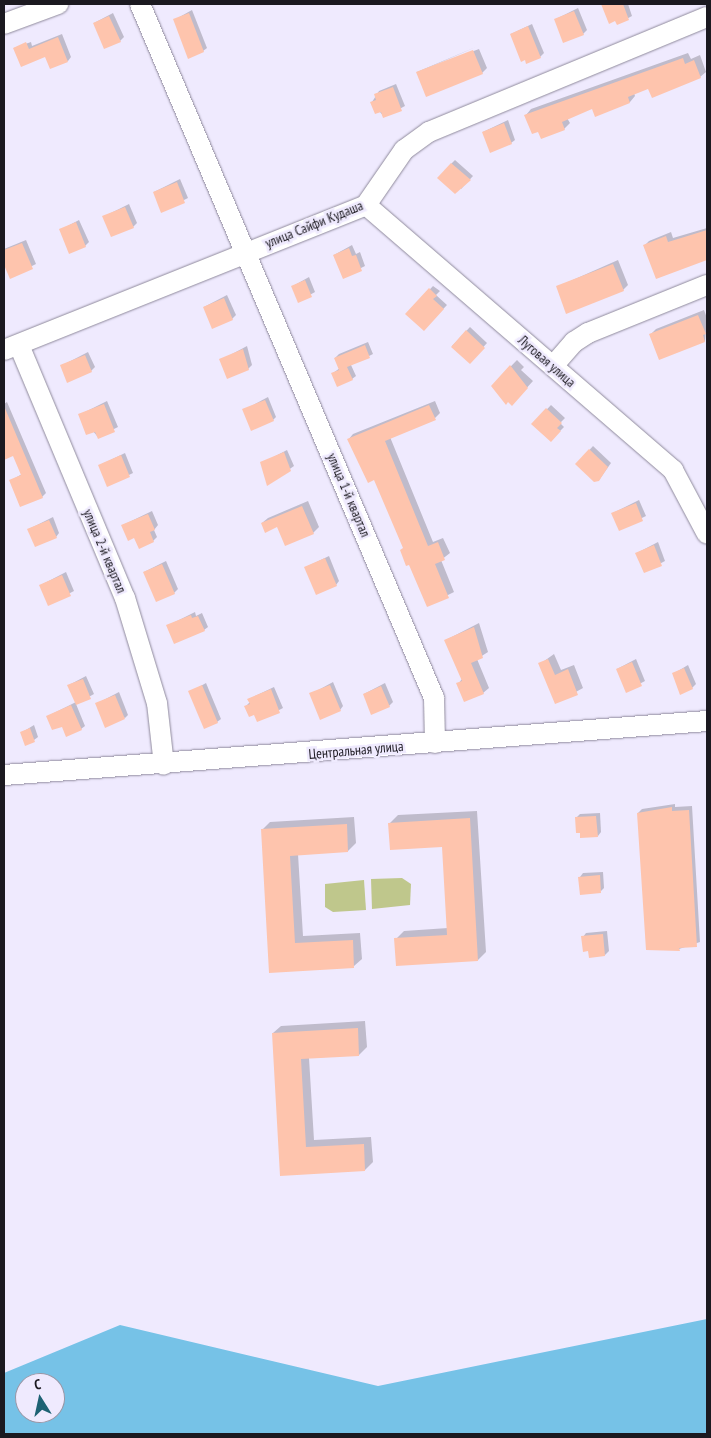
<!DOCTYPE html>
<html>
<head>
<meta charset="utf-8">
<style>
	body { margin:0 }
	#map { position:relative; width:711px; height:1438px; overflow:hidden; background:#efeafe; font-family:"PT Sans Narrow",sans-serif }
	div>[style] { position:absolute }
	.green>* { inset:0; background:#bfc78c }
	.water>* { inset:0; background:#76c2e7 }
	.shadow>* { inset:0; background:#0003 }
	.building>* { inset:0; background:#fec4ad }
	.roads { filter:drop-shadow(0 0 1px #8f8a9c) drop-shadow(0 0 1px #8f8a9c) }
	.minor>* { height:20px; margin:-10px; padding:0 10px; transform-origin:10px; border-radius:10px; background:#fff }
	span { translate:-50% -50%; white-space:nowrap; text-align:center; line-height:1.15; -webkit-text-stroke:5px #efeafe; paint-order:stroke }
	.street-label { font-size:14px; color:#1b1920 }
	.frame { position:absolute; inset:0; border:5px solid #1b1920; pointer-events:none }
	.north { position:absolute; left:15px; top:1373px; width:50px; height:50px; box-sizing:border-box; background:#efeafe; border:1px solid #9a96a5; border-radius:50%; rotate:350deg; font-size:14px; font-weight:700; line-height:20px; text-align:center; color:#1b1920 }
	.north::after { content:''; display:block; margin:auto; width:18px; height:22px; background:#1e6274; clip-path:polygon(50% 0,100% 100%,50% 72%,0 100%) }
</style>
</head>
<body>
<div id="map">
	<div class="green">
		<i style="clip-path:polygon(402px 878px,411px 884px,410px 905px,372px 909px,371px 879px)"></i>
		<i style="clip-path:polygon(364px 880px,366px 910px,333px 912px,325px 907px,325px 884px)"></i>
	</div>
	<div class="water">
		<i style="clip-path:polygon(evenodd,707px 1319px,707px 1434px,4px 1434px,4px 1373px,120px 1325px,378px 1386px,707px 1319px,25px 1383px,55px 1383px,55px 1413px,25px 1413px,25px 1383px)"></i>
	</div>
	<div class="shadow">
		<i style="clip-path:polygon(602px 4px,628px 4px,632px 16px,617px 24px,616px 19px,610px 22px)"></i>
		<i style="clip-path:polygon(578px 8px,587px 30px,583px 34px,556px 19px)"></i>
		<i style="clip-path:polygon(192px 10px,207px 48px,203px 51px,174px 20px)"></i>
		<i style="clip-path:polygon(113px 13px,124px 37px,120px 41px,94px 23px)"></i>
		<i style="clip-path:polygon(532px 24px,544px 53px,540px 57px,511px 34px)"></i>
		<i style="clip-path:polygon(62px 34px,71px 57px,68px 61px,14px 48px,31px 42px,32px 46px)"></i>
		<i style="clip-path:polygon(478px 46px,421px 71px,479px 49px,487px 68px,482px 73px,417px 72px)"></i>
		<i style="clip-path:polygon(688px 53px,691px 59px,700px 55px,706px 72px,700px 77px,649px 87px,634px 93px,635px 96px,630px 102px,592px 107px,567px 118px,570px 123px,564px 129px,539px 130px,526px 115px,531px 109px)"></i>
		<i style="clip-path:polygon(396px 84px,405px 106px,384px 117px,372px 102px,379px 91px)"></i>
		<i style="clip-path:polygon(508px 120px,515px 140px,511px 143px,483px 132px)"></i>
		<i style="clip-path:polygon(455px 160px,473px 176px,461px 189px,451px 164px)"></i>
		<i style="clip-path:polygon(180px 179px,188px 198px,162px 211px,154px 192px)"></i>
		<i style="clip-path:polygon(129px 204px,137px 223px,133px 227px,103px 217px)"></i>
		<i style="clip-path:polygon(79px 220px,89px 242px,85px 246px,60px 230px)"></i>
		<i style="clip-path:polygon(707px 228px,707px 258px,657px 278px,644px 246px,649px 241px,671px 232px,673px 238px)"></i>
		<i style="clip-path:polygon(26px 240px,36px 264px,10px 277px,4px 262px,4px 249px)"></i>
		<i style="clip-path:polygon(352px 245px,356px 254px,360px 252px,365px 266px,343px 277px,334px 255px)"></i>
		<i style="clip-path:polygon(618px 260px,628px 285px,623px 290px,557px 287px)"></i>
		<i style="clip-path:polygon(309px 277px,315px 292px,299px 301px,293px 286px)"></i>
		<i style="clip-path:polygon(433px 286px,440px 291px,436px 295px,447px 305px,424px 329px,407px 314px)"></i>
		<i style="clip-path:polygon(227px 295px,236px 315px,232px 319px,204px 307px)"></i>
		<i style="clip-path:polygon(704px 310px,707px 318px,705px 341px,651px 334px,656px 329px)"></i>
		<i style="clip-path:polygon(470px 327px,487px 343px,470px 362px,452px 346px)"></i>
		<i style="clip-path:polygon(368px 342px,373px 354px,351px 365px,356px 376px,352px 379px,333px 373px,340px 368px,335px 358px,339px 354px)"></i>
		<i style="clip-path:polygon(247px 346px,252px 365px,248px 369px,221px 360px)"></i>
		<i style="clip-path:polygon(88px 352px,95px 367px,91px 371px,61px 366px)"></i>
		<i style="clip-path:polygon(517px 360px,524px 367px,521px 370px,533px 381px,512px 404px,492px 386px)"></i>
		<i style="clip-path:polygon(268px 397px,276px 417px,273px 420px,244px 410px)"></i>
		<i style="clip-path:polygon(107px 401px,118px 427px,98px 437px,79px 415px)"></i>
		<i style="clip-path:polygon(435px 401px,440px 413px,435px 418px,390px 437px,433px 542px,443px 538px,450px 553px,441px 560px,454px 592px,428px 605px,375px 478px,348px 440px,353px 434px)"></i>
		<i style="clip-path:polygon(7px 402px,46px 493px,42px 497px,10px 481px,22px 474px,13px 454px,5px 458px,4px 453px,4px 404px)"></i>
		<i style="clip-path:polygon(551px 405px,565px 418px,560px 423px,564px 427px,551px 440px,533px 424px)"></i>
		<i style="clip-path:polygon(593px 446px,611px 463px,599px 480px,577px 464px)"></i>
		<i style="clip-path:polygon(287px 450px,294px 466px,268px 484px,262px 463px)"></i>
		<i style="clip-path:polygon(125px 453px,133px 473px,108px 485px,100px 465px)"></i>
		<i style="clip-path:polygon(639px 500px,646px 516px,619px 529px,613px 513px)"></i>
		<i style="clip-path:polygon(308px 501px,319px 527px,313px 533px,262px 523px,268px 518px)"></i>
		<i style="clip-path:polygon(152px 511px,158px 525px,154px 530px,157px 537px,153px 541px,135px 536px,123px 525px)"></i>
		<i style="clip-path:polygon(53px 517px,59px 533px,56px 537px,29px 529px)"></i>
		<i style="clip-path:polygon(658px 542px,665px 561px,644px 572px,637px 553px)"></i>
		<i style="clip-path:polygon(329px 556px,339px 581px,336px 585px,306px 567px)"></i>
		<i style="clip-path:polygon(166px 561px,178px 589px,174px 593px,144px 572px)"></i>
		<i style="clip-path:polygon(66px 572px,74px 591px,49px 604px,41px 585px)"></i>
		<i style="clip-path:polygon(195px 612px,196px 616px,202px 613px,208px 627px,204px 630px,167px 626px)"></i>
		<i style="clip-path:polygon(479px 623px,488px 652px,477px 659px,489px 688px,483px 693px,458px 684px,462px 679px,446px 640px)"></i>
		<i style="clip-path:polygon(554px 654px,561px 670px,574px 665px,583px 688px,556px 703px,540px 664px)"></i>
		<i style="clip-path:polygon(636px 659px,645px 681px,626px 691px,617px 669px)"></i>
		<i style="clip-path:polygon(688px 665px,696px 684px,692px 688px,673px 674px)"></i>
		<i style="clip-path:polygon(86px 676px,94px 694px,76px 704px,85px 726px,81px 729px,62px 725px,48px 716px,76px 702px,69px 685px)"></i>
		<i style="clip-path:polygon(333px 682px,343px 706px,340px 710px,311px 694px)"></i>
		<i style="clip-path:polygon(206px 683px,221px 719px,217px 722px,190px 692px)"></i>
		<i style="clip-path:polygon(385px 683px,393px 702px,389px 706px,364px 694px)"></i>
		<i style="clip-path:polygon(274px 687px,283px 708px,258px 721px,255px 713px,246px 706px,250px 702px,249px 699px)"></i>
		<i style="clip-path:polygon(119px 692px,128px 715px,125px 718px,96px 704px)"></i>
		<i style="clip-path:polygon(34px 725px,38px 737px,34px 740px,21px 733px)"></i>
		<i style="clip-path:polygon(675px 804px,675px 807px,692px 806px,700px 942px,679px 949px,638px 813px,642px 809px)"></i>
		<i style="clip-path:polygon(477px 811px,486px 952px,478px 960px,396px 939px,404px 931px,448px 928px,443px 846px,390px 823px,398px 815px)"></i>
		<i style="clip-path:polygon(600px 813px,601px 832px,598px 836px,576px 818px,580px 814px)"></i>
		<i style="clip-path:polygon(354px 817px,356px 843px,348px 851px,298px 854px,303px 936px,360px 933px,362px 959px,354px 966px,270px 971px,262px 830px,270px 822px)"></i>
		<i style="clip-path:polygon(603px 872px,604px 888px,601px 891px,580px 877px,583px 873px)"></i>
		<i style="clip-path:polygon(607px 931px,609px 951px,605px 955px,589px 950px,583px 937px,586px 933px)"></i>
		<i style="clip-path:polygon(365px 1021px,367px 1047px,359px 1055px,309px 1058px,314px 1140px,371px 1137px,373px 1162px,365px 1170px,281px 1175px,273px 1033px,281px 1026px)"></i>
	</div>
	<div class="building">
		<i style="clip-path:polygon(601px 4px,623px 4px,629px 20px,617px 25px,615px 21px,609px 24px)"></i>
		<i style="clip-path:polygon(574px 11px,584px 35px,563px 43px,554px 19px)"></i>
		<i style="clip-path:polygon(189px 13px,204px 52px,188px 59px,173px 19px)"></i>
		<i style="clip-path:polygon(109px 16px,121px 42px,104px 49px,93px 23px)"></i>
		<i style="clip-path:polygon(528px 26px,541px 58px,526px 64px,525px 60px,521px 62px,510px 34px)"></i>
		<i style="clip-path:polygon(58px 37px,68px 62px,50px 69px,45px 57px,21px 67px,13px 48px,26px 42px,29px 49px)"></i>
		<i style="clip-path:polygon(473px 50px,483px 74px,426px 97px,416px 72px)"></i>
		<i style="clip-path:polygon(683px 58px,685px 64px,694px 60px,701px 78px,652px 98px,648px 89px,628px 97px,630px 103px,595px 117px,592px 109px,562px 122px,565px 130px,541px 139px,538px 132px,532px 134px,524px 115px)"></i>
		<i style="clip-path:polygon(393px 87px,402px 111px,383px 118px,381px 112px,375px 114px,370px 102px,376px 100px,374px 94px)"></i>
		<i style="clip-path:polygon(504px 123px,512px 144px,490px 153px,482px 132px)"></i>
		<i style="clip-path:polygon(451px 163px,471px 180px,455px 194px,437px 178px)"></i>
		<i style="clip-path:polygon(177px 182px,185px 203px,161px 213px,153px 192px)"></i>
		<i style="clip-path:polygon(125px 207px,134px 228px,111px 237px,102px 216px)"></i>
		<i style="clip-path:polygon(76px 222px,86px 247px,69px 254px,59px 229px)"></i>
		<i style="clip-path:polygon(707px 230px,707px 260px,656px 279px,643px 245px,666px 236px,668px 242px)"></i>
		<i style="clip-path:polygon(22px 243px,33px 269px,10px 279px,4px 265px,4px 250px)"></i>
		<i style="clip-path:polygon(349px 248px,352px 256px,356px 255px,362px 271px,343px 279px,333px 255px)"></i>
		<i style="clip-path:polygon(613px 264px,624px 291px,566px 314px,556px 286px)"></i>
		<i style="clip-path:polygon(305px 280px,312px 297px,298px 303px,291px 286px)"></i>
		<i style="clip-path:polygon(429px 288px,437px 296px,433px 299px,444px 309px,424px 331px,405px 314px)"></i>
		<i style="clip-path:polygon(224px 298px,233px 320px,212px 329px,203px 307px)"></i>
		<i style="clip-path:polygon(698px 315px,706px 334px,703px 335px,705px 342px,659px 360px,649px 334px)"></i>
		<i style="clip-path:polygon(466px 330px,485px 348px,470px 364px,451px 347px)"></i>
		<i style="clip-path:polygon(365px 345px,370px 358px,347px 367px,353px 380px,337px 387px,331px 373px,339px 370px,334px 358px)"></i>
		<i style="clip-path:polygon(243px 349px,249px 370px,227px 379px,219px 359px)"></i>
		<i style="clip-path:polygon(85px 355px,92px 372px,67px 383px,60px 365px)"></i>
		<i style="clip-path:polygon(510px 365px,528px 388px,512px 406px,508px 402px,506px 405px,491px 386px)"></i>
		<i style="clip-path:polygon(265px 400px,274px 421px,251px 431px,242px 409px)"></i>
		<i style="clip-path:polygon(104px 404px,115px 432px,98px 439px,95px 432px,86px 435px,78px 414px)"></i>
		<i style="clip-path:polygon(429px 405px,436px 420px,385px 441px,428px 546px,438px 542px,445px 560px,435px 564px,449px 598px,427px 607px,409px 565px,406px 566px,400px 550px,403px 548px,374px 480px,368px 483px,347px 439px)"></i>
		<i style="clip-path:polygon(4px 406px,43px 498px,20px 507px,9px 480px,21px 475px,13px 456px,4px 460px)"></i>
		<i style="clip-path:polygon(546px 408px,562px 423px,557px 428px,561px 431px,551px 442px,531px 424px)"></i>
		<i style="clip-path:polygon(589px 449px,608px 467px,599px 481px,594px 482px,575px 464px)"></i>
		<i style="clip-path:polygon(284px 452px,291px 471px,267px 486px,260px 462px)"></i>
		<i style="clip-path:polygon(121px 455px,130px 477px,107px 487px,98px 465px)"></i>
		<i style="clip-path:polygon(636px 503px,643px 521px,619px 531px,611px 513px)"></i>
		<i style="clip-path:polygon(302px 506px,314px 534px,285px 546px,277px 527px,265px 533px,261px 523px)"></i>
		<i style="clip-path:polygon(148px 514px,155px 530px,150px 532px,154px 542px,139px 549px,134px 538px,128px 541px,121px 525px)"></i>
		<i style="clip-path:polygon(49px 520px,57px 538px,35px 547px,27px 529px)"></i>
		<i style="clip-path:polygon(654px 545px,662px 566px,644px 573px,635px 553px)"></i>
		<i style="clip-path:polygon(325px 558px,337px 586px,316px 595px,304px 567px)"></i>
		<i style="clip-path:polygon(162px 564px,175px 594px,156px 602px,143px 572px)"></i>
		<i style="clip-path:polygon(62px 575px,71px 596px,48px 606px,39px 585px)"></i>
		<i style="clip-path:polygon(191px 615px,192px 618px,198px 616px,205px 631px,174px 644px,166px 625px)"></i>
		<i style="clip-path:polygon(474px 627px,483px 658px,471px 663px,484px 694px,464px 702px,456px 683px,462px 681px,444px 640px)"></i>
		<i style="clip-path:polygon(548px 659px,555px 675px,568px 669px,578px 695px,555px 704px,538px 663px)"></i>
		<i style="clip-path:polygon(632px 662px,642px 686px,626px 693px,616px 669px)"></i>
		<i style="clip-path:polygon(684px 668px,693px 689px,680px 695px,672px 673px)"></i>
		<i style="clip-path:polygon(83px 679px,91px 699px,76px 705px,67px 685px)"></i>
		<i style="clip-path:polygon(202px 685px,218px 723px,204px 729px,188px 691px)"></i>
		<i style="clip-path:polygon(330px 685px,341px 711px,320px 720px,309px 693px)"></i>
		<i style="clip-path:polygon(381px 686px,390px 707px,371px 715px,363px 694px)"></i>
		<i style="clip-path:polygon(271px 689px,280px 713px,257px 722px,254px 715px,249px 717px,244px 706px,250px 704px,247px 699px)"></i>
		<i style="clip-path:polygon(115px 695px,125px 719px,105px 728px,95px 703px)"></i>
		<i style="clip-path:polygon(71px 705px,82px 730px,66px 737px,62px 727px,52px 730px,46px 716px)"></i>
		<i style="clip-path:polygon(30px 728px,35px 742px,25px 746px,20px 732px)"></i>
		<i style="clip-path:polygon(672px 807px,672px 811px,689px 810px,697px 947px,679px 948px,680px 951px,646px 950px,637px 813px)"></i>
		<i style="clip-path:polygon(596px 816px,598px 837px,580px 838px,580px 833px,576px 833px,575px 817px)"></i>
		<i style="clip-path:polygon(470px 818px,478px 961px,396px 966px,394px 938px,447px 935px,442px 847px,390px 850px,388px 823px)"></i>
		<i style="clip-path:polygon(347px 824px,348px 852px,290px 856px,295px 943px,353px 940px,354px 968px,269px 973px,261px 829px)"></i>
		<i style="clip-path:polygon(600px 875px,601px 893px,580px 895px,578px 877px)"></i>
		<i style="clip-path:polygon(603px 934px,605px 956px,589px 958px,588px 951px,583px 952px,581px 936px)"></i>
		<i style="clip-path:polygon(358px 1028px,359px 1056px,301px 1059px,306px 1147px,364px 1144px,365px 1171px,280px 1176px,272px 1033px)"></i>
	</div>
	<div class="roads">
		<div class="minor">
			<i style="left:140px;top:4px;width:754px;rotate:67.04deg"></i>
			<i style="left:434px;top:698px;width:45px;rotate:88.7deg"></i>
			<i style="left:4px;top:24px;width:58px;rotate:-20.3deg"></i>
			<i style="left:366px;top:205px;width:406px;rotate:40.8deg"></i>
			<i style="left:673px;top:470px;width:72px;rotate:62deg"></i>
			<i style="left:19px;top:345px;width:274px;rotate:67.3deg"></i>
			<i style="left:125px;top:598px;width:110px;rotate:73.1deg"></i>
			<i style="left:157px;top:703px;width:62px;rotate:83.6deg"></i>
			<i style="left:4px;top:350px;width:390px;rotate:-21.8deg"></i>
			<i style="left:366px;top:205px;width:67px;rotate:-55.4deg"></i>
			<i style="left:404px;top:150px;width:31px;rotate:-36deg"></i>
			<i style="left:429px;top:132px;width:301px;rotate:-22.5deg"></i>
			<i style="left:553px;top:366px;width:32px;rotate:-49deg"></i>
			<i style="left:574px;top:342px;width:17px;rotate:-33deg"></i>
			<i style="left:588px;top:333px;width:128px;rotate:-22deg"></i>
			<i style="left:4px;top:775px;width:705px;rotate:-4.39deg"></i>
		</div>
	</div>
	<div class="street-label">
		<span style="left:314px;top:224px;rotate:-22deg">улица Сайфи Кудаша</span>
		<span style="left:547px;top:361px;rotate:41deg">Луговая улица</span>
		<span style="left:349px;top:495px;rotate:67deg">улица 1-й квартал</span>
		<span style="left:105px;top:551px;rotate:67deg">улица 2-й квартал</span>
		<span style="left:356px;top:750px;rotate:-5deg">Центральная улица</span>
	</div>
	<div class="frame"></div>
	<div class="north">С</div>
</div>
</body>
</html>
